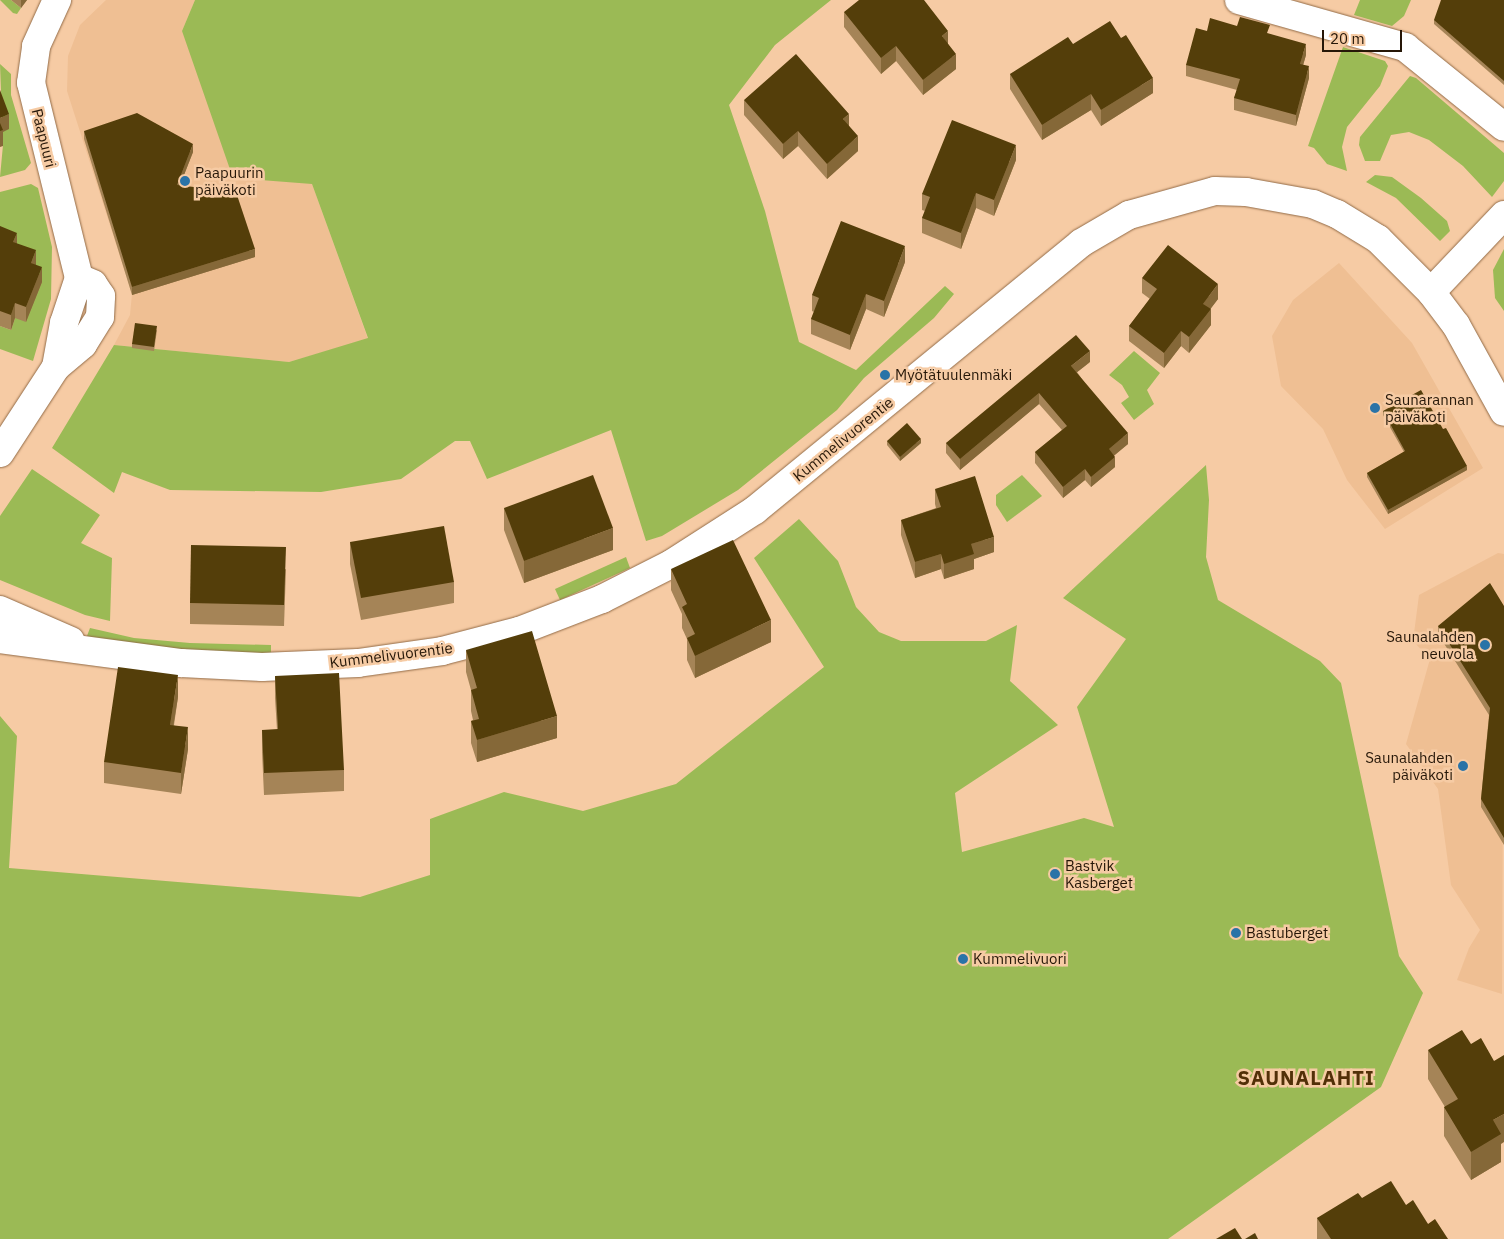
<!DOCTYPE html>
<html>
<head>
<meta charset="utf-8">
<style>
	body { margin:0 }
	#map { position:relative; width:1504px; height:1239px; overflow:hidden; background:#f6cba4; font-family:"IBM Plex Sans",sans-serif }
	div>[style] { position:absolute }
	.built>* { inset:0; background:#efbf93 }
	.green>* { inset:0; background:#9bba55 }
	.roads { filter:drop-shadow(0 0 1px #926b47) drop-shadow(0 0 1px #926b47) }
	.minor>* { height:28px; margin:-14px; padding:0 14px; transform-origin:14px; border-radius:14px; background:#fff }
	.wall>* { inset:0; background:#a58457 }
	.shaded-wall>* { inset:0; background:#856838 }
	.building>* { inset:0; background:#543e0a }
	.dots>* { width:14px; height:14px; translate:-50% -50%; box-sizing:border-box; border:2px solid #f6cba4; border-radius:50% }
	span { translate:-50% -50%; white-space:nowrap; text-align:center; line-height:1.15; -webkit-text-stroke:5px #f6cba4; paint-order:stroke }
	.street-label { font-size:15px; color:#261708 }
	.poi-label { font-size:15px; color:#261708 }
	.left { translate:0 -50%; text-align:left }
	.right { translate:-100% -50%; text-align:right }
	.district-label { font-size:20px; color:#523008; font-weight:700; letter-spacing:1px }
	.scale { position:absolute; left:1322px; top:30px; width:80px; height:22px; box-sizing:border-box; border:2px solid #261708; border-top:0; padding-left:6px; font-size:15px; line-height:18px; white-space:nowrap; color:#261708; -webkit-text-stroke:4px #f6cba4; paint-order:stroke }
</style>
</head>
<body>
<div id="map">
	<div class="built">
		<i style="clip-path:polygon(195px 0,182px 31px,312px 184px,368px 339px,289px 362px,114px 345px,130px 315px,132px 294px,67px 91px,68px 56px,80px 25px,106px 0)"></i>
		<i style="clip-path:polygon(1339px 263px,1412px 343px,1483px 468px,1385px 529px,1347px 480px,1323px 429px,1281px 386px,1272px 336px,1293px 300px)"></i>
		<i style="clip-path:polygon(1498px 553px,1504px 554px,1502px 994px,1457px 980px,1469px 948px,1480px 930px,1451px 885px,1438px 789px,1406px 744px,1430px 659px,1413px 641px,1419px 595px)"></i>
	</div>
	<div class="green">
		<i style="clip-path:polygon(0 0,11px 0,21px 8px,17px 14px,13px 13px)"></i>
		<i style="clip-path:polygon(195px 0,831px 0,775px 45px,729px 105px,765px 211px,799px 342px,856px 370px,945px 286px,954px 294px,934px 318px,864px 378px,837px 410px,738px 490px,662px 536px,646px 541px,611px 430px,487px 479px,470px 441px,455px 441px,401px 479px,321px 492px,170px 490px,122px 472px,114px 493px,52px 448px,114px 345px,289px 362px,368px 338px,312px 184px,233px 178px,182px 31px)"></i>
		<i style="clip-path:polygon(1360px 0,1411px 0,1404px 16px,1392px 26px,1354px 15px)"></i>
		<i style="clip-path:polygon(1343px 47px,1385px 61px,1388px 66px,1380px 86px,1347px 127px,1342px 147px,1347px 171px,1327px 164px,1314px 148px,1308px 146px)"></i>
		<i style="clip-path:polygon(0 64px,11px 74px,11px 95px,31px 163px,25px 170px,0 177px,3px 145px)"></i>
		<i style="clip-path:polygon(1410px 76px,1416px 78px,1504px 153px,1504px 181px,1492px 197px,1463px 166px,1429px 140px,1409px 132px,1391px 135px,1380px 161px,1365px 161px,1359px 145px,1360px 137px)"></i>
		<i style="clip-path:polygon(1375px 175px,1392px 177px,1421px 198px,1447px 221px,1450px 231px,1440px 241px,1396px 198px,1366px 182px)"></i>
		<i style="clip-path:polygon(31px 184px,38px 188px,52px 247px,51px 299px,33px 361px,0 349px,0 326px,11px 330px,15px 318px,0 241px,0 192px)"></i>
		<i style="clip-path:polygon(1504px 249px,1504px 311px,1495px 298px,1493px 270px)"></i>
		<i style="clip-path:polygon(1134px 351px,1160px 373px,1147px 390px,1154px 404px,1134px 420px,1121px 403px,1129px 397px,1122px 385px,1109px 375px)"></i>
		<i style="clip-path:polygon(1206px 465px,1209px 500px,1206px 557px,1218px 600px,1320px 661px,1341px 683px,1399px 956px,1423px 993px,1381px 1087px,1168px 1239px,0 1239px,0 716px,17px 736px,9px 868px,360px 897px,430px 875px,430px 819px,504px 792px,583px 811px,676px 784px,824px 667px,754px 558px,799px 519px,838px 561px,856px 607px,879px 632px,901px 641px,986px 641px,1017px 625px,1010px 681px,1058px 725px,955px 793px,962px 852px,1084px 818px,1114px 827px,1077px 707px,1126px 639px,1063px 598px)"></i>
		<i style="clip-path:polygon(32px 469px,100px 515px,81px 543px,112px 558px,110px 621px,85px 615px,0 580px,0 516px)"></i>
		<i style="clip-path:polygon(1022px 475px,1042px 496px,1007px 522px,996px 505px,996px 495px)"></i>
		<i style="clip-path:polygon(626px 557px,630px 568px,560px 600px,555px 589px)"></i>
		<i style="clip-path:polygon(90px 628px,134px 638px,190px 643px,271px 645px,271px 657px,121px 645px,87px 636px)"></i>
	</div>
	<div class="roads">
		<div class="minor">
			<i style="left:1239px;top:0;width:173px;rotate:15.8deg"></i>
			<i style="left:1405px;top:47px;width:127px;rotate:38.9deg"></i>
			<i style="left:1431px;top:292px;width:106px;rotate:-46.5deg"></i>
			<i style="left:56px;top:367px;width:45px;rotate:-79.7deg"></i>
			<i style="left:64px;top:323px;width:47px;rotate:-71.6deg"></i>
			<i style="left:79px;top:278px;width:201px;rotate:-103.8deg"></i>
			<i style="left:31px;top:83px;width:37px;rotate:-82deg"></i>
			<i style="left:36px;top:46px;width:51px;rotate:-65.5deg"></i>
			<i style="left:0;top:453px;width:103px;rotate:-56.9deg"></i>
			<i style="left:56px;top:367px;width:35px;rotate:-40deg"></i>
			<i style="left:83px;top:344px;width:32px;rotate:-58deg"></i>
			<i style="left:100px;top:317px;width:21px;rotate:-87deg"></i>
			<i style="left:101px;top:296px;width:14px;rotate:-124deg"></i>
			<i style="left:93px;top:284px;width:15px;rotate:-157deg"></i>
			<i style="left:0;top:610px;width:77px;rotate:23.6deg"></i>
			<i style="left:0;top:639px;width:183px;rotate:7.6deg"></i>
			<i style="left:181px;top:663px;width:81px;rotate:2.8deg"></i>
			<i style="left:262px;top:667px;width:96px;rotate:-2.4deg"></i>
			<i style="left:358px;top:663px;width:85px;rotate:-8.1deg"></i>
			<i style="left:442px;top:651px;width:80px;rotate:-14.6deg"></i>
			<i style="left:519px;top:631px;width:89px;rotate:-21.1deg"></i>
			<i style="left:602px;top:599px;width:77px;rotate:-26.9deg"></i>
			<i style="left:671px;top:564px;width:100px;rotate:-32.7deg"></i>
			<i style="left:755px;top:510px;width:421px;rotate:-39.3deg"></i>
			<i style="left:1081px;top:243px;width:56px;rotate:-30.3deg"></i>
			<i style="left:1129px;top:215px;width:89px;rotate:-15.6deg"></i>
			<i style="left:1215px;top:191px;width:31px;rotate:2deg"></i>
			<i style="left:1246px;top:192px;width:68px;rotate:10.2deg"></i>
			<i style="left:1313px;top:204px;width:26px;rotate:23deg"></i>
			<i style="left:1337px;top:214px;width:48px;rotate:31.4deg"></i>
			<i style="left:1378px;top:239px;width:75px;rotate:45deg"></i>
			<i style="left:1431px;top:292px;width:41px;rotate:52.9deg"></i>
			<i style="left:1456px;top:325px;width:99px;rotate:61.1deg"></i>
		</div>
	</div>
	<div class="wall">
		<i style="clip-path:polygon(11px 0,27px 0,21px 8px)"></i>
		<i style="clip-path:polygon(1504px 0,1504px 85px,1434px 24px,1434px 20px)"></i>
		<i style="clip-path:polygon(844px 12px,948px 44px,956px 69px,923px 95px,896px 61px,881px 74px,844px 27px)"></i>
		<i style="clip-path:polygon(1207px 31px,1270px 34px,1306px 55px,1303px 65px,1309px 78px,1296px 126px,1234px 110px,1234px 98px,1237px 90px,1186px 76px,1186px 65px)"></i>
		<i style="clip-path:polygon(1073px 44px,1153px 93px,1101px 126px,1091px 110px,1042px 140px,1010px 89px,1010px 74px)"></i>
		<i style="clip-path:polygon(744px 100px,849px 126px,858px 151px,827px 179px,798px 146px,783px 159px,744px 115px)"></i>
		<i style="clip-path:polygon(84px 131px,193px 152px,180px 185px,255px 257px,132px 295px,84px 139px)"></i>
		<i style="clip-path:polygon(1016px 160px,994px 216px,976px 208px,961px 249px,922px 233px,922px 218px,925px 211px,922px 210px,922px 194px)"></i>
		<i style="clip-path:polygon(0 226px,17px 244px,36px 265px,42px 282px,26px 322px,15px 318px,11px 330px,0 326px)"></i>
		<i style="clip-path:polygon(905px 262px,884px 317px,866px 309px,850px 350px,811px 334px,811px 319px,814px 312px,812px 311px,812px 295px)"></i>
		<i style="clip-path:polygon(1142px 278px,1218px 299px,1210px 309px,1211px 325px,1189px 353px,1181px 346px,1164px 368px,1129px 341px,1129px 326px,1150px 299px,1142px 293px)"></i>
		<i style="clip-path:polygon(157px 330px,154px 351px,132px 348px,132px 344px)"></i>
		<i style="clip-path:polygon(1090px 362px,1077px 372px,1128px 444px,1114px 455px,1115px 467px,1091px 487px,1085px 480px,1063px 498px,1035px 463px,1035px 452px,1062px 430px,1039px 404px,960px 470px,946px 453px,946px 443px)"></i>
		<i style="clip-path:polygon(1383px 411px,1443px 429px,1467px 470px,1388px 514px,1367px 477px,1367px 473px,1404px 452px,1383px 415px)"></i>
		<i style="clip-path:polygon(887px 441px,921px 443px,900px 461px,887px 445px)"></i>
		<i style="clip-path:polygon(935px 489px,994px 552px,974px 559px,974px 569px,944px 579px,941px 569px,915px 578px,901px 535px,901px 520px,936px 508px,935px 504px)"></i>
		<i style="clip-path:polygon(504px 508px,613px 550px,524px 583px,504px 530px)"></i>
		<i style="clip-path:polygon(350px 542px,454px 582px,454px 603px,361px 620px,350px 564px)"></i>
		<i style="clip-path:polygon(286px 569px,284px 626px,190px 624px,190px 603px)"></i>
		<i style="clip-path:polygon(671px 569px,771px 642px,695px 678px,687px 660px,687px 639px,682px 628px,682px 614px,671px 590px)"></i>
		<i style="clip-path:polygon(1504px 606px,1504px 845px,1481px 807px,1481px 799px,1489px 715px,1438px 634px,1438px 626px)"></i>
		<i style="clip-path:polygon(466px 650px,557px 738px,477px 762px,471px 743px,471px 721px,473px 720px,471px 711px,471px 690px,466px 672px)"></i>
		<i style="clip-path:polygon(275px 676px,344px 770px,344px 791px,264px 795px,262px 752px,262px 730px,277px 730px,275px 698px)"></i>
		<i style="clip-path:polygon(178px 697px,174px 725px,188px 749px,181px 794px,104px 783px,104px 762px)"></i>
		<i style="clip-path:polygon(1428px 1050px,1501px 1144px,1501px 1162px,1471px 1180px,1444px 1136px,1444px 1107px,1445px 1107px,1428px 1079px)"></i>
		<i style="clip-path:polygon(1362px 1198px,1406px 1205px,1428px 1224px,1448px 1239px,1317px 1239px,1317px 1218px)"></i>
	</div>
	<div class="shaded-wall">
		<i style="clip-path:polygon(21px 0,27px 0,21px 8px)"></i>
		<i style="clip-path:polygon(948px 31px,948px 46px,942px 36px)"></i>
		<i style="clip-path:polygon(1306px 44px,1306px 55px,1300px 76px,1300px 64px)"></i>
		<i style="clip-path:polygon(896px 46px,896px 61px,881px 74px,881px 58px)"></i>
		<i style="clip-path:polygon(956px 54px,956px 69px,923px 95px,923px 80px)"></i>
		<i style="clip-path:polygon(1309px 66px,1309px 78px,1296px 126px,1296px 115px)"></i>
		<i style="clip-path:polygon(1153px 78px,1153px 93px,1101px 126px,1101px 110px)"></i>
		<i style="clip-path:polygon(1091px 94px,1091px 110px,1042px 140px,1042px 125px)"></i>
		<i style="clip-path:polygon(9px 114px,9px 129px,3px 132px,3px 146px,0 147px,0 118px)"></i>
		<i style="clip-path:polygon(849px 114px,849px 129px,843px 119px)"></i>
		<i style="clip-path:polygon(798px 131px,798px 146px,783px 159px,783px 144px)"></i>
		<i style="clip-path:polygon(858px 136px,858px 151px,827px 179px,827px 164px)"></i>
		<i style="clip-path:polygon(193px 144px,193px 152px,177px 193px,177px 185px)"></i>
		<i style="clip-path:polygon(1016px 145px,1016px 160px,994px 216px,994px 200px)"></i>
		<i style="clip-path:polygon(976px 193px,976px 208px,961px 249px,961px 233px)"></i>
		<i style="clip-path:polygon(17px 233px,17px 248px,13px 242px)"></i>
		<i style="clip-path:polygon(905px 246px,905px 262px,884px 317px,884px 301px)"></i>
		<i style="clip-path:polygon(255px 249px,255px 257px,132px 295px,132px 287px)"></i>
		<i style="clip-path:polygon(36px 250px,36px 266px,31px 263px)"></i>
		<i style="clip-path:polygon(42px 267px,42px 282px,26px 322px,26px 307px)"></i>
		<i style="clip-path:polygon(1218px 284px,1218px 299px,1203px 319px,1203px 304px)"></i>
		<i style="clip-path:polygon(866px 294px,866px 309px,850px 350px,850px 335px)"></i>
		<i style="clip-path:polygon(15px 303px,15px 318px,11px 330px,11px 315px)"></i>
		<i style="clip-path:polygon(1211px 309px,1211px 325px,1189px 353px,1189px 337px)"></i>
		<i style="clip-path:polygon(1181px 331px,1181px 346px,1164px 368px,1164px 353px)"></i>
		<i style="clip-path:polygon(1090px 351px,1090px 362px,1071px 377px,1071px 366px)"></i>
		<i style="clip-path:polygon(1039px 393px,1039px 404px,960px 470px,960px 459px)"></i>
		<i style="clip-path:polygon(1128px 433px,1128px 444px,1109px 460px,1109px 449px)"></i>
		<i style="clip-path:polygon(921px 439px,921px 443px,900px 461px,900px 457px)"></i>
		<i style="clip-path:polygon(1115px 457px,1115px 467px,1091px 487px,1091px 477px)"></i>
		<i style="clip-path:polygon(1467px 466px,1467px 470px,1388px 514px,1388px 510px)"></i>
		<i style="clip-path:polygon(1085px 469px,1085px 480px,1063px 498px,1063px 487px)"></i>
		<i style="clip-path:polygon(613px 528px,613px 550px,524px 583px,524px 561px)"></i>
		<i style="clip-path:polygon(994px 537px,994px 552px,974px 559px,974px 569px,944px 579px,944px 564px,971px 544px)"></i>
		<i style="clip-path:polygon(941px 554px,941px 569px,915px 578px,915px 562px)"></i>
		<i style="clip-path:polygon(771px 620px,771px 642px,695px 678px,695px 656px)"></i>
		<i style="clip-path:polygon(178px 675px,178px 697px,170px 746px,170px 725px)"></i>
		<i style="clip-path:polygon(557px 716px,557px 738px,477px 762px,477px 740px)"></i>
		<i style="clip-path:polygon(188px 727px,188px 749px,181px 794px,181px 773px)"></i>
		<i style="clip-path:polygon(1504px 1114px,1504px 1142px,1501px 1144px,1501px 1162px,1471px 1180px,1471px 1152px,1493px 1120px)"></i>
	</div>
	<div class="building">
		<i style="clip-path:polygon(859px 0,924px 0,948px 31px,942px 36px,956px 54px,923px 80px,896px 46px,881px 58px,844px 12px)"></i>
		<i style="clip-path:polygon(1441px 0,1504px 0,1504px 81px,1434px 20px)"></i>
		<i style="clip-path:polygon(1240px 17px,1270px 25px,1267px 33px,1306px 44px,1300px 64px,1309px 66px,1296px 115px,1234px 98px,1240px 79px,1186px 65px,1196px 28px,1207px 31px,1210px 18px,1237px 26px)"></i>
		<i style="clip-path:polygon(1110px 21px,1121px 38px,1126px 35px,1153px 78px,1101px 110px,1091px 94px,1042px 125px,1010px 74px,1068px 37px,1073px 44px)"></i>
		<i style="clip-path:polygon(796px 54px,849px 114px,843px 119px,858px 136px,827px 164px,798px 131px,783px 144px,744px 100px)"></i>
		<i style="clip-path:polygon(0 90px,9px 114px,0 118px)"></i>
		<i style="clip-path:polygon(137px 113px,193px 144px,177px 185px,236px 192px,255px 249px,132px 287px,84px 131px)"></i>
		<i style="clip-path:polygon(952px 120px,1016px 145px,994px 200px,976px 193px,961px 233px,922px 218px,930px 197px,922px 194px)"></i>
		<i style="clip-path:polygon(0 123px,3px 130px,0 131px)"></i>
		<i style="clip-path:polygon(841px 221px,905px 246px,884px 301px,866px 294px,850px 335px,811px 319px,819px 298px,812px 295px)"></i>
		<i style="clip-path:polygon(0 226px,17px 233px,13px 242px,36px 250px,31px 263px,42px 267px,26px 307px,15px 303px,11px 315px,0 311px)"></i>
		<i style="clip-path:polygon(1168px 245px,1218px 284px,1203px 304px,1211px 309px,1189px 337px,1181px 331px,1164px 353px,1129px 326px,1157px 289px,1142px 278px)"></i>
		<i style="clip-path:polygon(135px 323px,157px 326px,154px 347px,132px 344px)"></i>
		<i style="clip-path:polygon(1076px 335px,1090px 351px,1071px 366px,1128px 433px,1109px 449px,1115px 457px,1091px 477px,1085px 469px,1063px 487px,1035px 452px,1067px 426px,1039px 393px,960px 459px,946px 443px)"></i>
		<i style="clip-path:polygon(1421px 390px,1443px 429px,1446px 428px,1467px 466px,1388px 510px,1367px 473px,1405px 451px,1383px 411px)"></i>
		<i style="clip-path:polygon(907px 423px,921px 439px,900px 457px,887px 441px)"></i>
		<i style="clip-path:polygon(593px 475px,613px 528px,524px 561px,504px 508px)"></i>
		<i style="clip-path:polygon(975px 476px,994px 537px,971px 544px,974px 554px,944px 564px,941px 554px,915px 562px,901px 520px,941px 507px,935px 489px)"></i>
		<i style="clip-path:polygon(444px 526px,454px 582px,361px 598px,350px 542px)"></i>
		<i style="clip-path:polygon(733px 540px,771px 620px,695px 656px,687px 638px,695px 634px,682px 607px,687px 604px,671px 569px)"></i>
		<i style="clip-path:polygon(191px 545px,286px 547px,284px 605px,190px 603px)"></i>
		<i style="clip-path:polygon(1490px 583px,1504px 606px,1504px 838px,1481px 799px,1490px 708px,1438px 626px)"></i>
		<i style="clip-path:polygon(532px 631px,557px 716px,477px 740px,471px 721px,479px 719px,471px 690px,477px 688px,466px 650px)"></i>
		<i style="clip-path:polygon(118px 667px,178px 675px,170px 725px,188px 727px,181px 773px,104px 762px)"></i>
		<i style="clip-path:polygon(339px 673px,344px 770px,264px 773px,262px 730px,278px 729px,275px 676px)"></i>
		<i style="clip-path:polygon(1462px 1030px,1471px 1044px,1481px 1038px,1494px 1061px,1504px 1055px,1504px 1114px,1493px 1120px,1501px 1134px,1471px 1152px,1444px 1107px,1458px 1099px,1428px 1050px)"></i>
		<i style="clip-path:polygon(1391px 1181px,1406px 1205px,1413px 1200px,1428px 1224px,1435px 1219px,1448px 1239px,1331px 1239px,1317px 1218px,1358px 1193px,1362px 1198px)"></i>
		<i style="clip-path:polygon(1235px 1228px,1242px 1239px,1216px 1239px)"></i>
		<i style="clip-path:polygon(1255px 1233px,1258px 1239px,1245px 1239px)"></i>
	</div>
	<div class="dots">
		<i style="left:185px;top:181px;background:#2a73a7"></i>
		<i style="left:885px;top:375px;background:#2a73a7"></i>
		<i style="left:1375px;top:408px;background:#2a73a7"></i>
		<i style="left:1485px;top:645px;background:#2a73a7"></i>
		<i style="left:1463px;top:766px;background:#2a73a7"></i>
		<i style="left:1055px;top:874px;background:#2a73a7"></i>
		<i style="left:1236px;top:933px;background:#2a73a7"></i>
		<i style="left:963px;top:959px;background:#2a73a7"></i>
	</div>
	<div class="street-label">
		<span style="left:44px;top:138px;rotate:76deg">Paapuuri</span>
		<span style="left:843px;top:439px;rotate:-39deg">Kummelivuorentie</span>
		<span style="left:391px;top:655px;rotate:-7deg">Kummelivuorentie</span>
	</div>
	<div class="poi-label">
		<span class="left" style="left:195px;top:181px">Paapuurin<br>päiväkoti</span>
		<span class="left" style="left:895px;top:375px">Myötätuulenmäki</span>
		<span class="left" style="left:1385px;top:408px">Saunarannan<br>päiväkoti</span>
		<span class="right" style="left:1474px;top:645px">Saunalahden<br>neuvola</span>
		<span class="right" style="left:1453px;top:766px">Saunalahden<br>päiväkoti</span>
		<span class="left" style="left:1065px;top:874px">Bastvik<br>Kasberget</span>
		<span class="left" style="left:1246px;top:933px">Bastuberget</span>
		<span class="left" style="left:973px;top:959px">Kummelivuori</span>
	</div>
	<div class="district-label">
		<span style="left:1306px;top:1077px">SAUNALAHTI</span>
	</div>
	<div class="scale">20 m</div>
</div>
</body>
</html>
